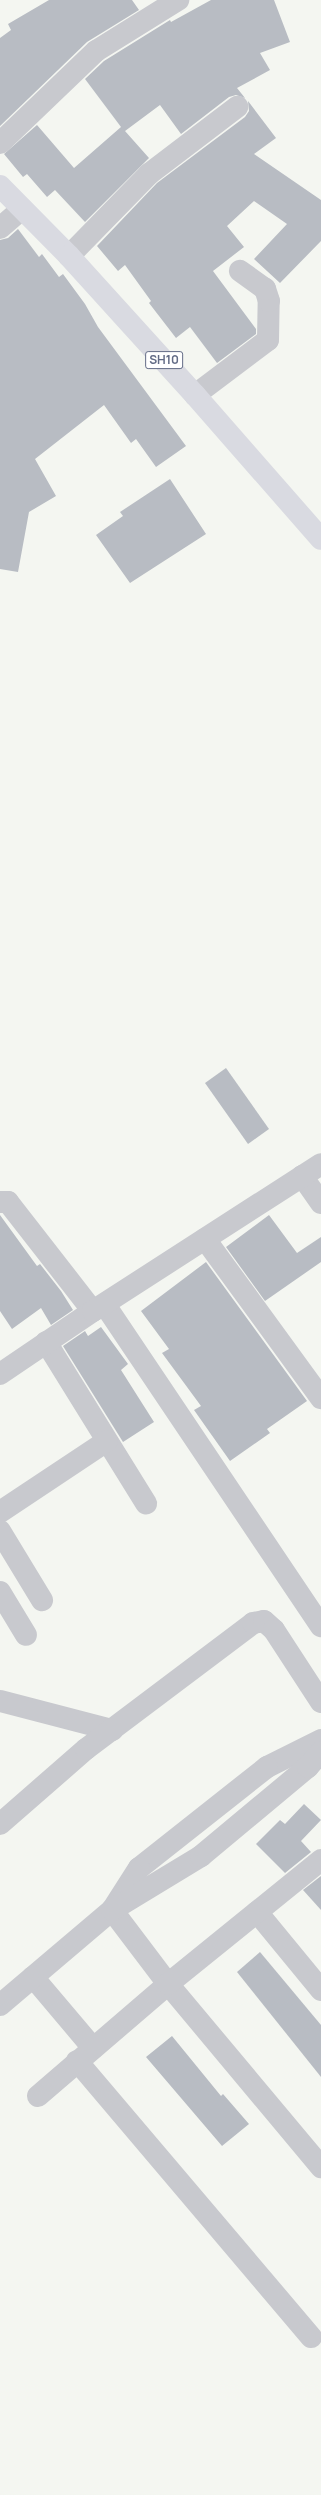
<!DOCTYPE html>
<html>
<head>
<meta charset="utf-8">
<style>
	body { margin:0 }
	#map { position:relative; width:321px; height:2495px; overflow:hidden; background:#f4f6f1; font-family:Manrope,sans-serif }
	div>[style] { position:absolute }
	.building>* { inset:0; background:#b8bcc3 }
	.minor>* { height:22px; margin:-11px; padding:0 11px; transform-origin:11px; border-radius:11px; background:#c8c9ce }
	.primary>* { height:22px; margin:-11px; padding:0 11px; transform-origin:11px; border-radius:11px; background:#d9dae1 }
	span { translate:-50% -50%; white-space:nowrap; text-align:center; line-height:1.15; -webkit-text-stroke:4px #fff; paint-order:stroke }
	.shield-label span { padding:1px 3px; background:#fff; border:1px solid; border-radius:3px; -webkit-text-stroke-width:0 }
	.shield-label { font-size:12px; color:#626b85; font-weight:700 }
</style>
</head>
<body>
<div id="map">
	<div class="building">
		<i style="clip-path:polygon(49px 0,132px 0,139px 10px,87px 42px,0 126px,0 38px,11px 30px,8px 24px)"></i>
		<i style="clip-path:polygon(211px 0,274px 0,290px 42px,260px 53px,270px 70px,237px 88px,245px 98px,236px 95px,229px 97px,181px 134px,160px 105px,125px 131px,149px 158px,85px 222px,55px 190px,47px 197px,27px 174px,23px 177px,4px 154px,37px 125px,74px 168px,121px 127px,85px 79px,104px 61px,170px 20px,171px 22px)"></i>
		<i style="clip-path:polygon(248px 101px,276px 138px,254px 154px,321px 200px,321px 241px,280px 283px,254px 259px,287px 224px,254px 201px,227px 226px,244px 247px,213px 271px,256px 329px,256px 334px,217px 363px,190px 327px,176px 338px,149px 303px,151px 301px,125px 265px,118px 271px,97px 246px,157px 183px,245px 117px,249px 111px)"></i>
		<i style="clip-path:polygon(18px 229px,39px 257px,42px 254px,59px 277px,63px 274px,85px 304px,98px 327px,186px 446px,156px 467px,136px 439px,131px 443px,104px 405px,35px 459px,56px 496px,29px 512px,18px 572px,0 569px,0 240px,8px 238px)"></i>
		<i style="clip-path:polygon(170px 479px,206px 534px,130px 583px,96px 535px,123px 516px,120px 512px)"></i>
		<i style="clip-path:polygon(226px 1068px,269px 1129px,248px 1144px,205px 1083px)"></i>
		<i style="clip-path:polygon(0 1215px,37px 1266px,40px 1264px,61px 1291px,73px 1310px,51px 1325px,41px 1308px,12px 1329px,0 1311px)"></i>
		<i style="clip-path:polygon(269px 1215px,297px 1253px,321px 1237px,321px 1262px,265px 1301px,226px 1247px)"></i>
		<i style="clip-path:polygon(206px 1262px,307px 1401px,267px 1429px,270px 1433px,230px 1461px,194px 1410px,201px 1406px,162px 1353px,169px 1349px,141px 1311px)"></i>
		<i style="clip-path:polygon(101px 1327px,128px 1364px,121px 1370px,154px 1422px,123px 1442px,63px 1346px,85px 1331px,88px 1336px)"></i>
		<i style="clip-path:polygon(304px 1804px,321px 1820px,301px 1841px,311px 1852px,285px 1873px,256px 1844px,280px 1820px,285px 1824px)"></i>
		<i style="clip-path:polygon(321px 1876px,321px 1910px,303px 1890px)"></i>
		<i style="clip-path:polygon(260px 1952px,321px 2025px,321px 2077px,237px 1972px)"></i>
		<i style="clip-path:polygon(172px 2036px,221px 2096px,223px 2094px,249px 2124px,222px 2146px,146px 2057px)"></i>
	</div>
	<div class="minor">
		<i style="left:0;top:143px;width:133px;rotate:-43.8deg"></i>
		<i style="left:96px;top:51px;width:97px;rotate:-31.9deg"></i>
		<i style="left:0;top:228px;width:29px;rotate:-41deg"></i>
		<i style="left:69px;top:256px;width:115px;rotate:-45.7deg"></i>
		<i style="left:149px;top:174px;width:111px;rotate:-37.3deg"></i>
		<i style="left:195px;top:395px;width:91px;rotate:-37deg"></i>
		<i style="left:268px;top:340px;width:39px;rotate:-89deg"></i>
		<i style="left:269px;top:301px;width:13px;rotate:-108deg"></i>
		<i style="left:265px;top:289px;width:31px;rotate:-144deg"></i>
		<i style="left:302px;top:1176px;width:33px;rotate:55deg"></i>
		<i style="left:0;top:1202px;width:8px"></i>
		<i style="left:8px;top:1202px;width:138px;rotate:52.1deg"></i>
		<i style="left:205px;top:1239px;width:197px;rotate:53.9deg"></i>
		<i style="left:105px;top:1305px;width:387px;rotate:56.1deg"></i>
		<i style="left:46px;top:1342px;width:190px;rotate:58.2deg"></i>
		<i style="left:0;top:1374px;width:112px;rotate:-34.1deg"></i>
		<i style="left:93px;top:1311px;width:271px;rotate:-32.8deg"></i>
		<i style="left:0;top:1512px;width:128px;rotate:-33.6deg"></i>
		<i style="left:0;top:1531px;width:81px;rotate:58.7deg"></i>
		<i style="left:0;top:1592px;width:50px;rotate:58.8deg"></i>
		<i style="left:0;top:1701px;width:116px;rotate:14.5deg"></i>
		<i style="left:321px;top:1740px;width:60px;rotate:153.4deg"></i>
		<i style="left:267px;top:1767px;width:163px;rotate:141.7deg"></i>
		<i style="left:139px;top:1868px;width:50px;rotate:122.7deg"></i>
		<i style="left:112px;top:1910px;width:93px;rotate:52.9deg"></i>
		<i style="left:168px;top:1984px;width:239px;rotate:50.1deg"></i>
		<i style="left:0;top:1824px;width:114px;rotate:-41.1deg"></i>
		<i style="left:86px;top:1749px;width:209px;rotate:-37deg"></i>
		<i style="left:253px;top:1623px;width:11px;rotate:-10deg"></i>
		<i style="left:264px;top:1621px;width:13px;rotate:42deg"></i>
		<i style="left:274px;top:1630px;width:86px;rotate:56.9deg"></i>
		<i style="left:257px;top:1912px;width:101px;rotate:50.6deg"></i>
		<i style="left:33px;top:1977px;width:93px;rotate:49.8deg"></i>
		<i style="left:0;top:2005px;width:147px;rotate:-40.3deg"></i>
		<i style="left:112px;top:1910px;width:104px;rotate:-31.2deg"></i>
		<i style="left:201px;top:1856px;width:139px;rotate:-39.8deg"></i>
		<i style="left:308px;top:1767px;width:20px;rotate:-49deg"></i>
		<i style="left:77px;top:2061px;width:362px;rotate:49.7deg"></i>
		<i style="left:38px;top:2096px;width:172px;rotate:-40.7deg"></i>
		<i style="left:168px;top:1984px;width:197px;rotate:-39deg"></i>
	</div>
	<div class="primary">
		<i style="left:0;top:186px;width:98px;rotate:45.4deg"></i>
		<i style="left:69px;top:256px;width:188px;rotate:47.8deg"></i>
		<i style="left:195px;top:395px;width:191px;rotate:48.8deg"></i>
	</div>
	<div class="shield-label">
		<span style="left:164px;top:360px">SH10</span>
	</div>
</div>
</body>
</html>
